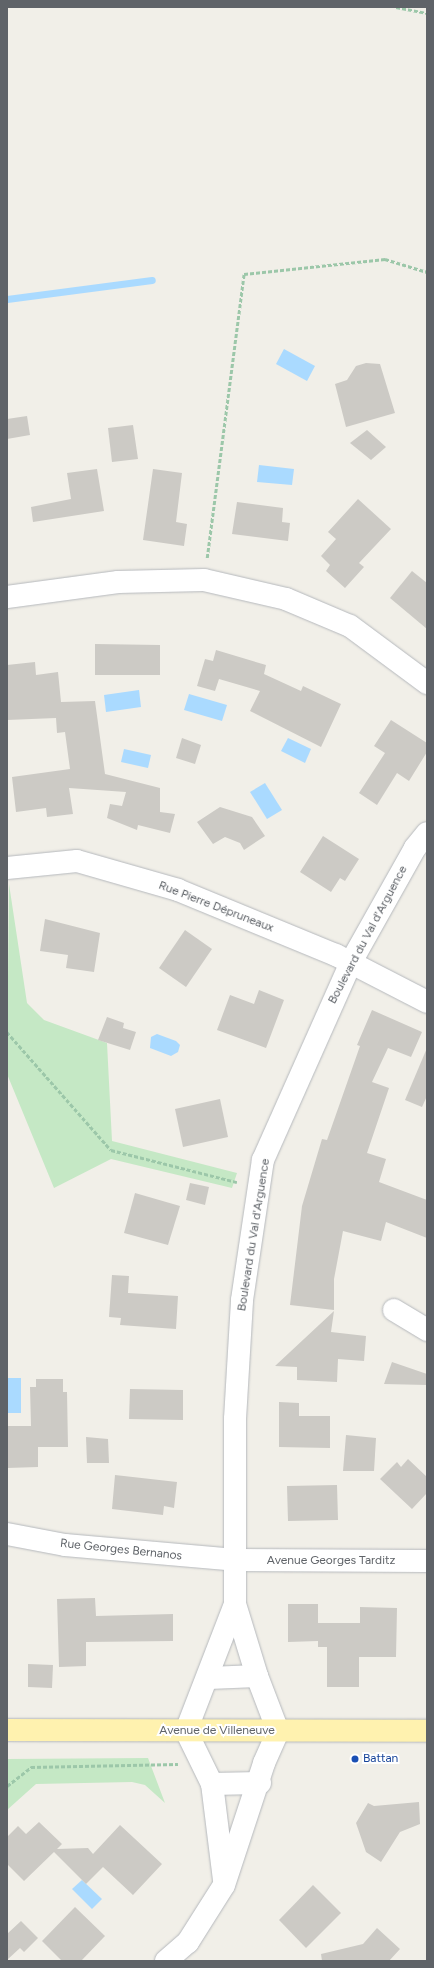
<!DOCTYPE html>
<html>
<head>
<meta charset="utf-8">
<style>
	body { margin:0 }
	#map { position:relative; width:434px; height:1968px; overflow:hidden; background:#f1efe8; font-family:Figtree,sans-serif }
	div>[style] { position:absolute }
	.green>* { inset:0; background:#c5e8c5 }
	.water>* { inset:0; background:#aadaff }
	.stream>* { height:7px; margin:-3.5px; padding:0 3.5px; transform-origin:3.5px; border-radius:3.5px; background:#aadaff }
	.building>* { inset:0; background:#cccac5 }
	.path>* { height:2.5px; margin-top:-1.25px; transform-origin:0; background:repeating-linear-gradient(90deg,#9cc7a9 0 4px,transparent 0 6px) }
	.roads { filter:drop-shadow(0 0 1px #b5b8bc) drop-shadow(0 0 1px #b5b8bc) }
	.minor>* { height:22px; margin:-11px; padding:0 11px; transform-origin:11px; border-radius:11px; background:#fff }
	.major>* { height:22px; margin:-11px; padding:0 11px; transform-origin:11px; border-radius:11px; background:#fff2af }
	.dots>* { width:11px; height:11px; translate:-50% -50%; box-sizing:border-box; border:2px solid #fff; border-radius:50% }
	span { translate:-50% -50%; white-space:nowrap; text-align:center; line-height:1.15; -webkit-text-stroke:4px #fff; paint-order:stroke }
	.street-label { font-size:12px; color:#5f6368 }
	.transit-label { font-size:12px; color:#164399 }
	.left { translate:0 -50%; text-align:left }
	.frame { position:absolute; inset:0; border:8px solid #5f6368; pointer-events:none }
</style>
</head>
<body>
<div id="map">
	<div class="green">
		<i style="clip-path:polygon(9px 884px,27px 1003px,44px 1020px,107px 1043px,112px 1141px,237px 1173px,232px 1188px,111px 1159px,54px 1188px,7px 1074px)"></i>
		<i style="clip-path:polygon(148px 1758px,165px 1803px,145px 1785px,132px 1782px,36px 1784px,7px 1810px,7px 1759px)"></i>
	</div>
	<div class="water">
		<i style="clip-path:polygon(284px 349px,315px 366px,307px 381px,276px 364px)"></i>
		<i style="clip-path:polygon(259px 465px,294px 469px,292px 485px,257px 482px)"></i>
		<i style="clip-path:polygon(139px 690px,141px 707px,106px 712px,104px 695px)"></i>
		<i style="clip-path:polygon(189px 694px,227px 705px,222px 721px,184px 710px)"></i>
		<i style="clip-path:polygon(288px 738px,311px 749px,305px 763px,281px 751px)"></i>
		<i style="clip-path:polygon(124px 749px,151px 755px,148px 768px,121px 762px)"></i>
		<i style="clip-path:polygon(265px 783px,282px 810px,267px 819px,250px 792px)"></i>
		<i style="clip-path:polygon(157px 1034px,176px 1041px,180px 1045px,178px 1052px,171px 1056px,150px 1048px,151px 1037px)"></i>
		<i style="clip-path:polygon(7px 1378px,21px 1378px,21px 1413px,7px 1413px)"></i>
		<i style="clip-path:polygon(82px 1880px,102px 1899px,92px 1909px,72px 1889px)"></i>
	</div>
	<div class="stream">
		<i style="left:7px;top:299px;width:146px;rotate:-7.5deg"></i>
	</div>
	<div class="building">
		<i style="clip-path:polygon(366px 363px,380px 364px,395px 413px,346px 427px,335px 384px,347px 380px,356px 366px)"></i>
		<i style="clip-path:polygon(27px 416px,30px 435px,7px 439px,7px 419px)"></i>
		<i style="clip-path:polygon(133px 425px,138px 459px,112px 462px,108px 428px)"></i>
		<i style="clip-path:polygon(367px 430px,386px 447px,371px 460px,350px 443px)"></i>
		<i style="clip-path:polygon(97px 469px,104px 511px,33px 522px,31px 507px,71px 499px,67px 473px)"></i>
		<i style="clip-path:polygon(153px 469px,182px 473px,176px 522px,187px 524px,184px 546px,143px 540px)"></i>
		<i style="clip-path:polygon(358px 499px,391px 529px,359px 563px,364px 567px,345px 588px,326px 571px,330px 565px,321px 556px,336px 539px,328px 532px)"></i>
		<i style="clip-path:polygon(237px 502px,283px 508px,282px 522px,290px 523px,288px 541px,232px 534px)"></i>
		<i style="clip-path:polygon(412px 571px,427px 583px,427px 629px,390px 598px)"></i>
		<i style="clip-path:polygon(95px 644px,160px 645px,160px 675px,95px 675px)"></i>
		<i style="clip-path:polygon(216px 650px,266px 665px,264px 674px,301px 691px,303px 686px,341px 704px,321px 747px,250px 711px,260px 691px,219px 679px,215px 691px,197px 686px,205px 659px,213px 661px)"></i>
		<i style="clip-path:polygon(35px 662px,36px 675px,58px 672px,61px 702px,95px 701px,105px 774px,160px 788px,160px 812px,175px 814px,170px 833px,138px 825px,137px 830px,107px 818px,110px 804px,122px 806px,126px 792px,69px 788px,73px 814px,47px 817px,46px 808px,16px 812px,12px 777px,70px 769px,65px 732px,57px 733px,56px 718px,7px 720px,7px 665px)"></i>
		<i style="clip-path:polygon(391px 720px,427px 743px,427px 752px,409px 781px,397px 773px,377px 805px,359px 793px,385px 753px,374px 746px)"></i>
		<i style="clip-path:polygon(182px 738px,201px 745px,195px 764px,176px 758px)"></i>
		<i style="clip-path:polygon(220px 807px,252px 817px,265px 836px,244px 850px,240px 843px,225px 837px,213px 844px,197px 822px)"></i>
		<i style="clip-path:polygon(323px 836px,359px 859px,345px 881px,340px 878px,331px 892px,300px 872px)"></i>
		<i style="clip-path:polygon(45px 919px,100px 933px,94px 972px,66px 968px,68px 955px,40px 951px)"></i>
		<i style="clip-path:polygon(185px 930px,212px 949px,186px 987px,159px 968px)"></i>
		<i style="clip-path:polygon(259px 990px,284px 1000px,266px 1048px,217px 1030px,230px 995px,254px 1004px)"></i>
		<i style="clip-path:polygon(372px 1010px,422px 1032px,411px 1057px,388px 1048px,372px 1082px,389px 1088px,367px 1153px,386px 1159px,379px 1182px,427px 1200px,427px 1238px,386px 1222px,381px 1241px,343px 1231px,334px 1279px,334px 1310px,290px 1305px,302px 1206px,322px 1139px,327px 1140px,360px 1046px,357px 1045px)"></i>
		<i style="clip-path:polygon(107px 1017px,124px 1023px,123px 1028px,136px 1032px,130px 1050px,98px 1040px)"></i>
		<i style="clip-path:polygon(427px 1048px,427px 1096px,422px 1107px,405px 1100px)"></i>
		<i style="clip-path:polygon(220px 1099px,228px 1137px,183px 1147px,175px 1109px)"></i>
		<i style="clip-path:polygon(190px 1183px,209px 1187px,205px 1205px,186px 1200px)"></i>
		<i style="clip-path:polygon(135px 1193px,180px 1206px,168px 1245px,124px 1233px)"></i>
		<i style="clip-path:polygon(112px 1275px,129px 1276px,128px 1293px,178px 1296px,176px 1329px,120px 1325px,121px 1318px,109px 1317px)"></i>
		<i style="clip-path:polygon(334px 1311px,331px 1332px,366px 1336px,364px 1361px,338px 1359px,337px 1382px,297px 1380px,297px 1367px,275px 1366px)"></i>
		<i style="clip-path:polygon(392px 1362px,427px 1374px,427px 1385px,384px 1384px)"></i>
		<i style="clip-path:polygon(36px 1379px,63px 1379px,63px 1392px,67px 1392px,68px 1447px,38px 1447px,38px 1467px,7px 1468px,7px 1426px,31px 1426px,30px 1387px,36px 1387px)"></i>
		<i style="clip-path:polygon(130px 1389px,183px 1390px,183px 1420px,129px 1419px)"></i>
		<i style="clip-path:polygon(279px 1402px,299px 1403px,299px 1416px,330px 1416px,330px 1448px,279px 1447px)"></i>
		<i style="clip-path:polygon(346px 1435px,376px 1438px,374px 1471px,343px 1471px)"></i>
		<i style="clip-path:polygon(86px 1437px,108px 1439px,109px 1463px,87px 1463px)"></i>
		<i style="clip-path:polygon(408px 1459px,427px 1477px,427px 1493px,412px 1509px,380px 1479px,397px 1462px,401px 1467px)"></i>
		<i style="clip-path:polygon(115px 1475px,177px 1482px,174px 1508px,164px 1506px,163px 1515px,112px 1509px)"></i>
		<i style="clip-path:polygon(337px 1485px,338px 1520px,288px 1521px,287px 1486px)"></i>
		<i style="clip-path:polygon(95px 1598px,96px 1616px,173px 1614px,173px 1641px,86px 1642px,86px 1666px,59px 1667px,57px 1599px)"></i>
		<i style="clip-path:polygon(288px 1604px,318px 1604px,318px 1623px,360px 1623px,360px 1607px,397px 1608px,396px 1657px,359px 1657px,359px 1687px,327px 1687px,327px 1647px,318px 1647px,318px 1641px,288px 1642px)"></i>
		<i style="clip-path:polygon(28px 1664px,53px 1665px,52px 1688px,28px 1687px)"></i>
		<i style="clip-path:polygon(419px 1802px,420px 1824px,400px 1832px,381px 1862px,366px 1852px,356px 1823px,368px 1803px,374px 1806px)"></i>
		<i style="clip-path:polygon(39px 1822px,62px 1844px,57px 1849px,88px 1848px,93px 1854px,120px 1825px,162px 1864px,133px 1895px,103px 1867px,86px 1884px,54px 1852px,24px 1881px,7px 1864px,7px 1837px,18px 1826px,26px 1834px)"></i>
		<i style="clip-path:polygon(313px 1885px,341px 1913px,306px 1948px,279px 1920px)"></i>
		<i style="clip-path:polygon(75px 1907px,105px 1936px,81px 1961px,62px 1961px,42px 1941px)"></i>
		<i style="clip-path:polygon(21px 1921px,38px 1938px,24px 1952px,20px 1948px,7px 1960px,7px 1934px)"></i>
		<i style="clip-path:polygon(377px 1928px,400px 1949px,389px 1961px,322px 1961px,321px 1954px,363px 1944px)"></i>
	</div>
	<div class="path">
		<i style="left:396px;top:7px;width:32px;rotate:11deg"></i>
		<i style="left:207px;top:558px;width:286px;rotate:-82.6deg"></i>
		<i style="left:244px;top:274px;width:142px;rotate:-6.1deg"></i>
		<i style="left:385px;top:259px;width:44px;rotate:17.2deg"></i>
		<i style="left:7px;top:1032px;width:157px;rotate:48.6deg"></i>
		<i style="left:111px;top:1150px;width:130px;rotate:14.3deg"></i>
		<i style="left:7px;top:1786px;width:31px;rotate:-38deg"></i>
		<i style="left:31px;top:1767px;width:147px;rotate:-1.2deg"></i>
	</div>
	<div class="roads">
		<div class="minor">
			<i style="left:7px;top:597px;width:112px;rotate:-7.7deg"></i>
			<i style="left:118px;top:582px;width:86px;rotate:-1.3deg"></i>
			<i style="left:204px;top:580px;width:84px;rotate:13deg"></i>
			<i style="left:286px;top:599px;width:69px;rotate:22.9deg"></i>
			<i style="left:350px;top:626px;width:96px;rotate:36.5deg"></i>
			<i style="left:7px;top:868px;width:70px;rotate:-5.7deg"></i>
			<i style="left:77px;top:861px;width:105px;rotate:16deg"></i>
			<i style="left:178px;top:890px;width:171px;rotate:22.4deg"></i>
			<i style="left:336px;top:955px;width:102px;rotate:27.3deg"></i>
			<i style="left:394px;top:1310px;width:39px;rotate:31deg"></i>
			<i style="left:7px;top:1534px;width:59px;rotate:10.7deg"></i>
			<i style="left:65px;top:1545px;width:171px;rotate:5deg"></i>
			<i style="left:235px;top:1560px;width:192px;rotate:0.3deg"></i>
			<i style="left:209px;top:1678px;width:48px;rotate:-2.4deg"></i>
			<i style="left:212px;top:1784px;width:48px;rotate:-1.2deg"></i>
			<i style="left:224px;top:1880px;width:97px;rotate:-97.1deg"></i>
			<i style="left:212px;top:1784px;width:59px;rotate:-116.1deg"></i>
			<i style="left:186px;top:1731px;width:136px;rotate:-68.9deg"></i>
			<i style="left:166px;top:1961px;width:29px;rotate:-41deg"></i>
			<i style="left:188px;top:1942px;width:67px;rotate:-57.7deg"></i>
			<i style="left:224px;top:1885px;width:128px;rotate:-71.8deg"></i>
			<i style="left:264px;top:1763px;width:35px;rotate:-66deg"></i>
			<i style="left:278px;top:1731px;width:59px;rotate:-110.9deg"></i>
			<i style="left:257px;top:1676px;width:75px;rotate:-107deg"></i>
			<i style="left:235px;top:1604px;width:185px;rotate:-90deg"></i>
			<i style="left:235px;top:1419px;width:119px;rotate:-86.6deg"></i>
			<i style="left:242px;top:1300px;width:142px;rotate:-81.5deg"></i>
			<i style="left:263px;top:1160px;width:217px;rotate:-66deg"></i>
			<i style="left:351px;top:962px;width:131px;rotate:-60.7deg"></i>
			<i style="left:415px;top:848px;width:19px;rotate:-51deg"></i>
		</div>
		<div class="major">
			<i style="left:7px;top:1730px;width:420px;rotate:0.1deg"></i>
		</div>
	</div>
	<div class="dots">
		<i style="left:355px;top:1759px;background:#1a4fb4"></i>
	</div>
	<div class="street-label">
		<span style="left:216px;top:907px;rotate:21deg">Rue Pierre Dépruneaux</span>
		<span style="left:368px;top:935px;rotate:-62deg">Boulevard du Val d'Arguence</span>
		<span style="left:254px;top:1235px;rotate:-81deg">Boulevard du Val d'Arguence</span>
		<span style="left:121px;top:1550px;rotate:6deg">Rue Georges Bernanos</span>
		<span style="left:331px;top:1561px">Avenue Georges Tarditz</span>
		<span style="left:217px;top:1731px">Avenue de Villeneuve</span>
	</div>
	<div class="transit-label">
		<span class="left" style="left:363px;top:1759px">Battan</span>
	</div>
	<div class="frame"></div>
</div>
</body>
</html>
